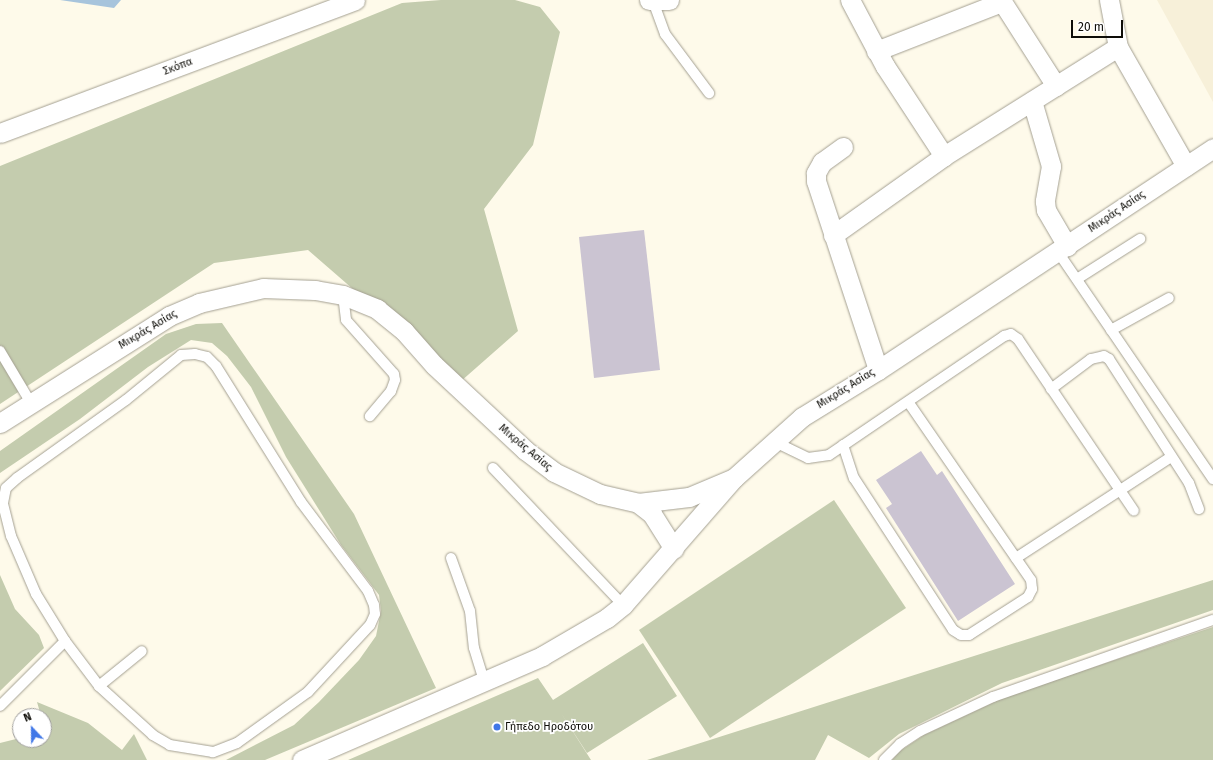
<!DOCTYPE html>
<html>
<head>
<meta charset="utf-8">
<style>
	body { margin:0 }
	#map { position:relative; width:1213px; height:760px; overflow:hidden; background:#fefaea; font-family:"Fira Sans",sans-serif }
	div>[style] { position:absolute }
	.built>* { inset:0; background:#f7f0d9 }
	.green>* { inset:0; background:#c4ccae }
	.water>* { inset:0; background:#a7c4dc }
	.building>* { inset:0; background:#cbc4d2 }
	.roads { filter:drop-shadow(0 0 1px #a4a092) drop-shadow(0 0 1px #a4a092) }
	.lane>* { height:10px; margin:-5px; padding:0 5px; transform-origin:5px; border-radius:5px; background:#fff }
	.street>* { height:19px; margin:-9.5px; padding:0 9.5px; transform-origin:9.5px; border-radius:9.5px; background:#fff }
	.dots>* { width:11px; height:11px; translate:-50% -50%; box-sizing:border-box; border:2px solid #fff; border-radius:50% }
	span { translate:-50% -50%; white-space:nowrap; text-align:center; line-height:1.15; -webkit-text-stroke:3.5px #fff; paint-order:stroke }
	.street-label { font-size:11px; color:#0e0d08 }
	.poi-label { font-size:11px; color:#0e0d08 }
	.left { translate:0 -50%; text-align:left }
	.north { position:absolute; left:12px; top:708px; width:40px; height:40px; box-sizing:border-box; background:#fff; border:1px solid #9f9e9c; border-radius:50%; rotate:338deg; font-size:11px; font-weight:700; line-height:16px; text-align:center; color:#0e0d08 }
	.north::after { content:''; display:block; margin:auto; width:14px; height:18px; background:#4077e7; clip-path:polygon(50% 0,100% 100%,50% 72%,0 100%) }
	.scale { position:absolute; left:1071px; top:20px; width:52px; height:18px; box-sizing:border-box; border:2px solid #0e0d08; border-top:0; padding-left:5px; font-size:12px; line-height:14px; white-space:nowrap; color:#0e0d08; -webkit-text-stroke:3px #fff; paint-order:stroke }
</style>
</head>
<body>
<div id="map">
	<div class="built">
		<i style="clip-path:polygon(1157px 0,1213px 0,1213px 102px)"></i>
	</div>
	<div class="green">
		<i style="clip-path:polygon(441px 0,515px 0,540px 7px,560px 32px,533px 145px,484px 209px,518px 331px,460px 382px,308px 250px,214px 263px,0 404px,0 166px,402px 3px)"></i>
		<i style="clip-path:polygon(222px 323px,354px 514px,436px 688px,265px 760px,226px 760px,294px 725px,319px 702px,359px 660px,376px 636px,381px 611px,379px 595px,341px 545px,286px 457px,251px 387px,227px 356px,212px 343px,191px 340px,148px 367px,80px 419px,0 473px,0 451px,166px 334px,196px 324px)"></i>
		<i style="clip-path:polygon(834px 500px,906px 608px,710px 738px,639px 630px)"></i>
		<i style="clip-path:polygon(0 575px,15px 609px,39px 635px,44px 648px,0 691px)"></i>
		<i style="clip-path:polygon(1213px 580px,1213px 610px,1002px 683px,899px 734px,869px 758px,828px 735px,815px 760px,647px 760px)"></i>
		<i style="clip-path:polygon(1213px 627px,1213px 760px,892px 760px,900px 751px,924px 735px,1005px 697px)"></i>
		<i style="clip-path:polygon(643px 643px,677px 696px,587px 753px,561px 713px,591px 760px,348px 760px,538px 678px,553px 700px)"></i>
		<i style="clip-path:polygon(37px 702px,88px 723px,122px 750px,134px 734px,147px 760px,0 760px,0 743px,20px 738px,20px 740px,44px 740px,44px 716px,41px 716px)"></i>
	</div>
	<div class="water">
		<i style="clip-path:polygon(60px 0,121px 0,114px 8px)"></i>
	</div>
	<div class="building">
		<i style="clip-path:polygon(644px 230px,660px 370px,594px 378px,579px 237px)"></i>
		<i style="clip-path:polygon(921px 451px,937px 475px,942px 471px,1015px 584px,958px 621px,886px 508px,892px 504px,876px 480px)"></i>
	</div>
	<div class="roads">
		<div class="lane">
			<i style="left:653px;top:1px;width:35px;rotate:70deg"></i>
			<i style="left:665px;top:34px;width:74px;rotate:53.3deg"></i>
			<i style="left:1058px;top:252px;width:275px;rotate:55.7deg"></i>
			<i style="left:1077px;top:279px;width:75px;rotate:-32.4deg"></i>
			<i style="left:343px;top:295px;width:25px;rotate:83deg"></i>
			<i style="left:346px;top:320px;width:72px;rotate:48.4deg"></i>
			<i style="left:394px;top:374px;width:6px;rotate:81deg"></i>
			<i style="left:395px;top:380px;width:12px;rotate:110deg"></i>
			<i style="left:391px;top:391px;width:33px;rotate:130deg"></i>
			<i style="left:1111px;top:330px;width:66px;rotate:-28.9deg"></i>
			<i style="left:0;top:351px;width:61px;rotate:59.2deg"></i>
			<i style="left:195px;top:354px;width:12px;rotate:14deg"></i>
			<i style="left:207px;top:357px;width:13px;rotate:45deg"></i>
			<i style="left:216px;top:366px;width:160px;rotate:58deg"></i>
			<i style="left:301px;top:502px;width:111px;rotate:53deg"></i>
			<i style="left:368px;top:591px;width:15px;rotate:67deg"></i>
			<i style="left:374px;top:605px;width:9px;rotate:84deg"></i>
			<i style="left:375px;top:614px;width:12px;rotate:114deg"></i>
			<i style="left:370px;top:625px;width:91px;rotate:132.8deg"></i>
			<i style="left:308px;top:692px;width:87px;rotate:144.3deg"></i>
			<i style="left:237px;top:743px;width:26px;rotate:159deg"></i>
			<i style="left:213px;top:752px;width:44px;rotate:-170.8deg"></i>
			<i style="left:170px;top:745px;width:20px;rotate:-150deg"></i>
			<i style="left:153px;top:735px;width:73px;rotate:-137.8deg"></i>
			<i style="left:99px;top:686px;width:56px;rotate:-127.1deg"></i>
			<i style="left:65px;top:641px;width:55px;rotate:-121.7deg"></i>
			<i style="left:36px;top:594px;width:63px;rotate:-113.3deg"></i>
			<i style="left:11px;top:536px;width:34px;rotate:-104deg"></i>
			<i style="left:3px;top:503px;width:15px;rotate:-79deg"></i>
			<i style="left:6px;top:488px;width:15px;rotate:-42deg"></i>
			<i style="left:17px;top:478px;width:134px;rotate:-35.6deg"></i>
			<i style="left:126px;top:400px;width:71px;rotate:-39.3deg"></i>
			<i style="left:181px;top:355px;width:14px;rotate:-4deg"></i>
			<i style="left:1051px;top:389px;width:50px;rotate:-36.9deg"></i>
			<i style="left:1091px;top:359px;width:13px;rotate:-13deg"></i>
			<i style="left:1104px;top:356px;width:6px;rotate:31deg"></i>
			<i style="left:1109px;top:359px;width:148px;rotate:57.2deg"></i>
			<i style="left:1189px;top:483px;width:28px;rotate:69deg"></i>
			<i style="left:773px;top:441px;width:39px;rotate:26deg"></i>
			<i style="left:808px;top:458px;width:21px;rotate:-8deg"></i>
			<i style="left:829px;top:455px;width:212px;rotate:-34.2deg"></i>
			<i style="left:1004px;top:336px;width:7px;rotate:-16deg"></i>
			<i style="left:1011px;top:334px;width:9px;rotate:36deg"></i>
			<i style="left:1018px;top:339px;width:207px;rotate:56deg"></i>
			<i style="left:843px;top:445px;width:35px;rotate:72deg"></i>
			<i style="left:854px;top:478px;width:181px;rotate:56.9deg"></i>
			<i style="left:953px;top:630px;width:9px;rotate:32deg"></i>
			<i style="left:961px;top:635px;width:8px"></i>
			<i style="left:969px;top:635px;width:70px;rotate:-32.8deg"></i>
			<i style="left:1028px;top:597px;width:9px;rotate:-63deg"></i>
			<i style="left:1032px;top:589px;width:9px;rotate:-96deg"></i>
			<i style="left:1031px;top:580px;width:216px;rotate:-124.6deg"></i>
			<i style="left:493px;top:468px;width:189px;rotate:46.5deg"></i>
			<i style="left:451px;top:558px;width:56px;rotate:70.3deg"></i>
			<i style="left:470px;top:611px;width:37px;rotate:84deg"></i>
			<i style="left:474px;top:648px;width:34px;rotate:73deg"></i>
			<i style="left:1016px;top:558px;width:185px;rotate:-33.1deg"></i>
			<i style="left:99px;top:686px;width:55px;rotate:-39.1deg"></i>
			<i style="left:0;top:706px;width:92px;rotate:-45deg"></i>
			<i style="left:884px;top:760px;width:23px;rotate:-45deg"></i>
			<i style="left:900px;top:744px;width:24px;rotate:-33deg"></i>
			<i style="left:920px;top:731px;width:81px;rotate:-25deg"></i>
			<i style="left:993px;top:697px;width:233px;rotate:-19.3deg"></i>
		</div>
		<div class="street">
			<i style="left:649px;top:0;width:20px"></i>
			<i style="left:850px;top:0;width:75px;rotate:62.1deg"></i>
			<i style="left:885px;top:66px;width:108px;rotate:56.8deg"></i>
			<i style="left:1001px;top:0;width:102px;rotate:57.4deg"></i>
			<i style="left:1109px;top:0;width:48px;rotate:79.2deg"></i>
			<i style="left:1118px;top:47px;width:137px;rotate:60.3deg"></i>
			<i style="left:876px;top:51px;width:135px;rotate:-21.3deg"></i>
			<i style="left:1032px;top:101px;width:68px;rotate:73.7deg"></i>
			<i style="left:1051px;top:166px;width:36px;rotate:100deg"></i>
			<i style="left:1045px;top:201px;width:9px;rotate:84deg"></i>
			<i style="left:1046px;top:210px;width:42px;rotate:59.7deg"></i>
			<i style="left:0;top:133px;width:379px;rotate:-20.5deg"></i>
			<i style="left:843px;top:147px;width:26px;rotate:144deg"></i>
			<i style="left:822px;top:162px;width:13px;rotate:119deg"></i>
			<i style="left:816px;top:173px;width:8px;rotate:90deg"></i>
			<i style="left:816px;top:181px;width:199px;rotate:71.8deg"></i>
			<i style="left:833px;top:235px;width:136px;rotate:-35.4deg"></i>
			<i style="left:944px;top:156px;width:205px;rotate:-32.1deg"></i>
			<i style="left:0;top:423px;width:200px;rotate:-32.3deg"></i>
			<i style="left:169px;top:316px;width:33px;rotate:-23deg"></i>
			<i style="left:199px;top:303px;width:66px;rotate:-13.2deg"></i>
			<i style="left:263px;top:288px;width:52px;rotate:2.2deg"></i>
			<i style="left:315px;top:290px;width:28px;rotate:10deg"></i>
			<i style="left:343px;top:295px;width:37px;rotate:22deg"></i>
			<i style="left:377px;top:309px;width:35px;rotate:39deg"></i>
			<i style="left:404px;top:331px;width:45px;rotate:48.6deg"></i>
			<i style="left:434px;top:365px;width:125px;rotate:43deg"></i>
			<i style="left:525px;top:450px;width:36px;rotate:37deg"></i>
			<i style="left:554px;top:472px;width:51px;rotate:25.6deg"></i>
			<i style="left:600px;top:494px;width:39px;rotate:13deg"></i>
			<i style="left:638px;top:503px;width:51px;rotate:-6.7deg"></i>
			<i style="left:689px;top:497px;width:49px;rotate:-22.9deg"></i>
			<i style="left:734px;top:478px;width:91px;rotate:-41.9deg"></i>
			<i style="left:802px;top:417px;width:89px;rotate:-31.7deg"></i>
			<i style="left:878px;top:370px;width:402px;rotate:-33.5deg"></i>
			<i style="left:638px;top:503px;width:18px;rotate:38deg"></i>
			<i style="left:652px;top:514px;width:41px;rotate:57.8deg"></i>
			<i style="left:302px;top:760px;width:262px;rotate:-23.4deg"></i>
			<i style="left:542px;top:656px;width:75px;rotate:-30.3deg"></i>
			<i style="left:607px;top:618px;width:21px;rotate:-39deg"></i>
			<i style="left:623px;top:605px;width:166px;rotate:-48.9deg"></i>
		</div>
	</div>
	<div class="dots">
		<i style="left:497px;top:727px;background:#4077e7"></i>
	</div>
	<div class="street-label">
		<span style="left:178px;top:67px;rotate:-21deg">Σκόπα</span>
		<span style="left:1117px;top:212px;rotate:-34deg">Μικράς Ασίας</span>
		<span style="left:148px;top:330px;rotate:-31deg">Μικράς Ασίας</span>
		<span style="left:846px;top:389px;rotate:-32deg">Μικράς Ασίας</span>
		<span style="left:525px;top:448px;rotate:40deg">Μικράς Ασίας</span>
	</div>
	<div class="poi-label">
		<span class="left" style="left:505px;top:727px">Γήπεδο Ηροδότου</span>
	</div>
	<div class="north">N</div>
	<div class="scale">20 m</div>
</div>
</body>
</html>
